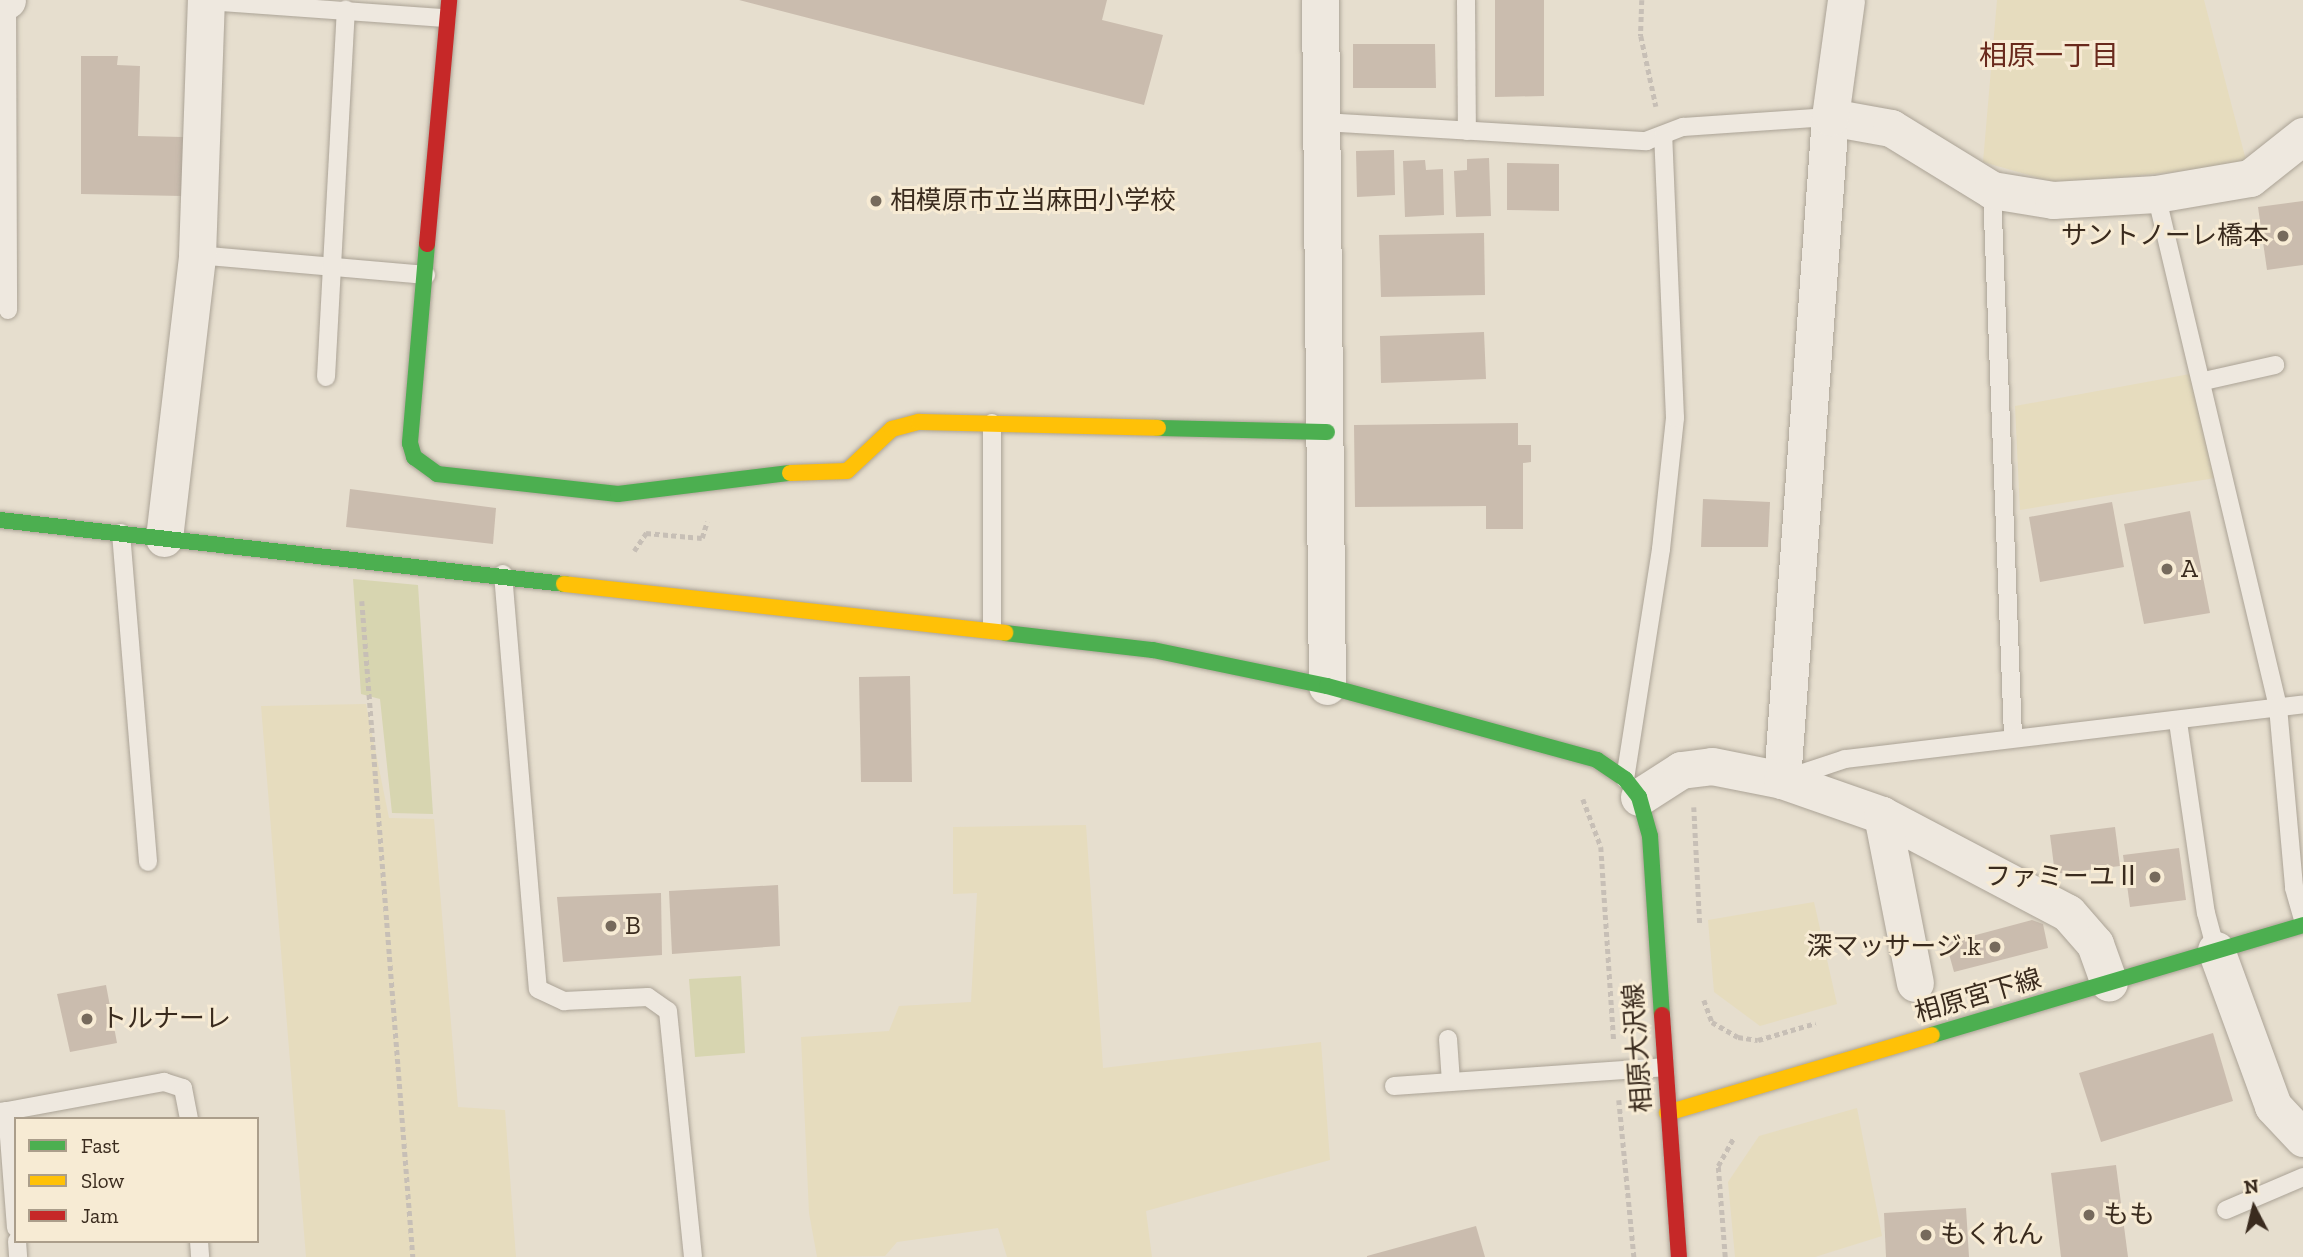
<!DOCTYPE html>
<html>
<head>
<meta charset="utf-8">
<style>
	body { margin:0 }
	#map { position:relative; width:2303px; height:1257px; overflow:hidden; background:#e6dece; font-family:"Zilla Slab","Noto Sans JP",serif }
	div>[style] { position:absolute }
	.farmland>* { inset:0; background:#e6dcbe }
	.green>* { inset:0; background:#d7d5b0 }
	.building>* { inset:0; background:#cabcae }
	.path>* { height:4.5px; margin-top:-2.25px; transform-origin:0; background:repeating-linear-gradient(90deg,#c7bfb6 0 5px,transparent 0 8.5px) }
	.roads { filter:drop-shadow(0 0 2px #aba396) drop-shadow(0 0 2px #aba396) }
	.lane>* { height:18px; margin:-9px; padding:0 9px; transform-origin:9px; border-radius:9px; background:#eee8df }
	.street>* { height:37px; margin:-18.5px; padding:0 18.5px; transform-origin:18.5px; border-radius:18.5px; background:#eee8df }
	.fast>* { height:16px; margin:-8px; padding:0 8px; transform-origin:8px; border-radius:8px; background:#4caf50 }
	.slow>* { height:16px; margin:-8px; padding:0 8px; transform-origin:8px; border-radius:8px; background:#ffc107 }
	.jam>* { height:16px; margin:-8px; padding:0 8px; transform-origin:8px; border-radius:8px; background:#c62828 }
	.dots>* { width:19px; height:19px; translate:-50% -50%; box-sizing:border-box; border:4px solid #f7ebd4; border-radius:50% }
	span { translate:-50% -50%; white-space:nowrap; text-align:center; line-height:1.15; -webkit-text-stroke:6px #f7ebd4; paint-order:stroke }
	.poi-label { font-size:26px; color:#3a2b1e }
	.left { translate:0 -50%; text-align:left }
	.right { translate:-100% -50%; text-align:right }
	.street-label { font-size:26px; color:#3a2b1e }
	.neighbourhood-label { font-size:28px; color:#69291c }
	.legend { position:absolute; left:14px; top:1117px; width:245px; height:126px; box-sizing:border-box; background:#f7ebd4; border:2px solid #ab9e8b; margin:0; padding:9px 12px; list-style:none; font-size:21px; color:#3a2b1e }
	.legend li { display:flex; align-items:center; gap:14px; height:35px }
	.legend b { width:35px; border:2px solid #ab9e8b }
	.north { position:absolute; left:2219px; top:1173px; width:70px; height:70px; -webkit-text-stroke:5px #f7ebd4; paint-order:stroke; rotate:353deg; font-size:19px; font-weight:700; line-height:28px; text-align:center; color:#3a2b1e }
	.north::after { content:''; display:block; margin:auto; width:24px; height:32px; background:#3a2b1e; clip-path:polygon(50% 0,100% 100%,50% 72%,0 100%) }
</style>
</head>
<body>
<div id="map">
	<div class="farmland">
		<i style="clip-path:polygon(1997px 0,2204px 0,2247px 164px,2060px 184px,1983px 162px)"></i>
		<i style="clip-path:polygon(2190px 374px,2215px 478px,2020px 510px,2015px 406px)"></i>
		<i style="clip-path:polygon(366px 704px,389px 818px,434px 819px,458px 1107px,505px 1110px,516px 1257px,306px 1257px,261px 706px)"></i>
		<i style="clip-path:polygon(1086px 825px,1103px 1068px,1321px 1042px,1330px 1160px,1146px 1211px,1152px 1257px,1007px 1257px,998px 1228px,897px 1242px,885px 1256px,817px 1257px,809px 1213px,801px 1037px,889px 1031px,899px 1006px,971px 1002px,977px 893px,953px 894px,953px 827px)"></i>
		<i style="clip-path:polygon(1814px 902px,1837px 1004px,1760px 1026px,1714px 992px,1708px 920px)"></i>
		<i style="clip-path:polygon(1857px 1108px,1882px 1236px,1815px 1257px,1735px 1257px,1728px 1182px,1759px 1136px)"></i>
	</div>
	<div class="green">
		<i style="clip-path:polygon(353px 579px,418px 585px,433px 814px,392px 813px,380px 699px,361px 694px)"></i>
		<i style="clip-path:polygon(741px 976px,745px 1053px,695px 1057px,689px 979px)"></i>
	</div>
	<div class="building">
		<i style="clip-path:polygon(739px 0,1107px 0,1102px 20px,1163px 35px,1144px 105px)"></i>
		<i style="clip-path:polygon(1495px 0,1544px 0,1544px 96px,1495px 97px)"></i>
		<i style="clip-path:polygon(1353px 44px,1435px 44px,1436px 88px,1353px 88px)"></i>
		<i style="clip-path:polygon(81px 56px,118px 56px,117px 65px,140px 66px,138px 136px,183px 137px,182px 196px,81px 194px)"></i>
		<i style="clip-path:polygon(1394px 150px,1395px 195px,1357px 197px,1356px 151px)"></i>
		<i style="clip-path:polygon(1489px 158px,1491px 216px,1456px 217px,1454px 171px,1467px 170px,1467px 159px)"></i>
		<i style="clip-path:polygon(1425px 160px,1426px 170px,1443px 169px,1444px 215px,1405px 217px,1403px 161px)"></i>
		<i style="clip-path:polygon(1507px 163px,1559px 164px,1559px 211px,1507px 210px)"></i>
		<i style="clip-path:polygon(2303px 201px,2303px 265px,2267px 270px,2258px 207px)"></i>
		<i style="clip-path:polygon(1484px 233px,1485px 295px,1381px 297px,1379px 235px)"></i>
		<i style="clip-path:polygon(1484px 332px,1486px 379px,1381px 383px,1380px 336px)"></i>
		<i style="clip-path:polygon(1518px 423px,1518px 445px,1531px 445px,1531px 462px,1523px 463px,1523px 529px,1486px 529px,1486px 506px,1355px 507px,1354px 425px)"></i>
		<i style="clip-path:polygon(350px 489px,496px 508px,493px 544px,346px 527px)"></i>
		<i style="clip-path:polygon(1703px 499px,1770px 502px,1768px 547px,1701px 547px)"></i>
		<i style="clip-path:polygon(2112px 502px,2124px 567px,2040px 582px,2029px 517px)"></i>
		<i style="clip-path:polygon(2190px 511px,2210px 613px,2144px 624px,2124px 524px)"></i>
		<i style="clip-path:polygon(910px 676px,912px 782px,861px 782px,859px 677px)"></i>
		<i style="clip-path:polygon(2115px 827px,2120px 866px,2055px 874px,2050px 835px)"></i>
		<i style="clip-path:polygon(2179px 848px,2186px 900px,2130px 907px,2123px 855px)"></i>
		<i style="clip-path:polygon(778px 885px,780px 946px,672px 954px,669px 891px)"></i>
		<i style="clip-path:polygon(661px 893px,662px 955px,563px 962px,557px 897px)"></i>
		<i style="clip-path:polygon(2032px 920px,2043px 924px,2048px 948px,1954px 972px,1946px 943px)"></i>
		<i style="clip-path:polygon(106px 985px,117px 1043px,70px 1052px,57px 994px)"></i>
		<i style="clip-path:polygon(2213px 1033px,2233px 1101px,2101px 1142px,2079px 1073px)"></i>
		<i style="clip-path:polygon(2116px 1165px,2128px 1257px,2061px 1257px,2051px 1173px)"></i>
		<i style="clip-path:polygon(1966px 1208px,1969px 1257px,1886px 1257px,1884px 1213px)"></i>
		<i style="clip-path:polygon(1476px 1226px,1485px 1257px,1367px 1257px,1367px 1256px)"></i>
	</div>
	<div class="path">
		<i style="left:1642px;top:0;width:36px;rotate:92deg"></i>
		<i style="left:1641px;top:36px;width:72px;rotate:77.9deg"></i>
		<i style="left:634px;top:551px;width:22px;rotate:-56deg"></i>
		<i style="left:646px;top:533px;width:56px;rotate:5.1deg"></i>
		<i style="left:702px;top:538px;width:17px;rotate:-73deg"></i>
		<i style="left:362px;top:601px;width:658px;rotate:85.55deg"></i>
		<i style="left:1583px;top:799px;width:51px;rotate:69.4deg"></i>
		<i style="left:1601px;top:847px;width:195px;rotate:86.2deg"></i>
		<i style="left:1694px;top:807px;width:117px;rotate:87.1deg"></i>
		<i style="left:1704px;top:1000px;width:23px;rotate:70deg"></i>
		<i style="left:1712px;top:1022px;width:30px;rotate:30deg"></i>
		<i style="left:1738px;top:1037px;width:20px;rotate:9deg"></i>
		<i style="left:1758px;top:1040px;width:60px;rotate:-16.3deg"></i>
		<i style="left:1619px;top:1100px;width:158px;rotate:84.5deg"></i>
		<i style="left:1725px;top:1257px;width:91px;rotate:-94.4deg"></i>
		<i style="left:1718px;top:1166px;width:33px;rotate:-61deg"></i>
	</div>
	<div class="roads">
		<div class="lane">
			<i style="left:1466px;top:0;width:131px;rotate:89.6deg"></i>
			<i style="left:7px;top:1px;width:309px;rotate:89.8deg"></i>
			<i style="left:206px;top:1px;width:241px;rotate:4.1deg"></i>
			<i style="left:1323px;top:122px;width:324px;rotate:3.4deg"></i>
			<i style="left:1646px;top:141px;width:40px;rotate:-21deg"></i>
			<i style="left:1683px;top:127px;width:147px;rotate:-3.9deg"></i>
			<i style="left:1992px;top:190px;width:547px;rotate:87.8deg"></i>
			<i style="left:2156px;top:194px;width:527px;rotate:76.62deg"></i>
			<i style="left:2278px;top:707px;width:182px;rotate:84.9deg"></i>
			<i style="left:2294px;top:888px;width:32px;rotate:74deg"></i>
			<i style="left:197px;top:255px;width:230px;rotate:5deg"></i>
			<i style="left:326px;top:377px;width:368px;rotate:-86.9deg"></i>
			<i style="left:2204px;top:381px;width:73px;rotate:-12.7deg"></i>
			<i style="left:121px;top:533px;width:330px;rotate:85.3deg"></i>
			<i style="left:503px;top:574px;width:416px;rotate:85.2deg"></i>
			<i style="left:538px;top:989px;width:29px;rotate:25deg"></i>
			<i style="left:564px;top:1001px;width:84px;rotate:-2.7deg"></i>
			<i style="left:648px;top:997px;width:24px;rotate:35deg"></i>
			<i style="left:668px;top:1011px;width:247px;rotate:84.2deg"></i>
			<i style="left:992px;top:630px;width:207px;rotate:-90deg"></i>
			<i style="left:2178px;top:722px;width:193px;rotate:81.7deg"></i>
			<i style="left:2206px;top:913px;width:38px;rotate:75deg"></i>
			<i style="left:1788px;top:778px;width:60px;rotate:-18.4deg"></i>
			<i style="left:1845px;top:759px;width:461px;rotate:-6.8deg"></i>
			<i style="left:1625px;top:779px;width:233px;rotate:-81.1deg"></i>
			<i style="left:1661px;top:549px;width:132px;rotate:-83.9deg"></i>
			<i style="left:1675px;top:418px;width:283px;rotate:-92.4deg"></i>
			<i style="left:1448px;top:1039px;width:43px;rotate:86deg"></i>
			<i style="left:1394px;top:1086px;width:270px;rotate:-4deg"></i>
			<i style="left:7px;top:1111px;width:160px;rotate:-10.5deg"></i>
			<i style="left:164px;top:1082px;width:20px;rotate:18deg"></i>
			<i style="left:183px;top:1088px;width:32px;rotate:79deg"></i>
			<i style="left:0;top:1112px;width:7px;rotate:-8deg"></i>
			<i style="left:7px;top:1111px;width:117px;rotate:85.6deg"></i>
			<i style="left:2226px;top:1210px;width:84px;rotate:-23.2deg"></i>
			<i style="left:17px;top:1241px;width:16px;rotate:86deg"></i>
			<i style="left:199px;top:1241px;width:16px;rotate:86deg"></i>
		</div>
		<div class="street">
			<i style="left:1320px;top:0;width:686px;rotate:89.42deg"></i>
			<i style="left:0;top:1px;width:7px;rotate:-8deg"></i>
			<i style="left:1830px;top:117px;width:62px;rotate:10.2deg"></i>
			<i style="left:1891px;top:128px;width:119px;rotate:31.5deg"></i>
			<i style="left:1992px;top:190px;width:62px;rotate:9.3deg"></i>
			<i style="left:2053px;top:200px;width:103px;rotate:-3.3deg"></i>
			<i style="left:2156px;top:194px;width:95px;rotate:-9.7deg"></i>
			<i style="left:2250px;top:178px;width:68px;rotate:-38.4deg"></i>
			<i style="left:164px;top:538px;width:285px;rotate:-83.3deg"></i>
			<i style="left:197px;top:255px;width:255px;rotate:-88deg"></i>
			<i style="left:1782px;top:780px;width:665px;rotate:-85.86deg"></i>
			<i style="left:1830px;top:117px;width:118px;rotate:-82.2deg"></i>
			<i style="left:1639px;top:797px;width:50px;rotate:-32.7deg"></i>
			<i style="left:1681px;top:770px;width:31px;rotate:-7deg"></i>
			<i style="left:1712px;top:766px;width:71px;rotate:11.3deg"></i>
			<i style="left:1782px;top:780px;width:106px;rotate:19.3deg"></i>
			<i style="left:1882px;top:815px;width:210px;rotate:27.8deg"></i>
			<i style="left:2068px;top:913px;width:41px;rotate:48.9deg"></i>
			<i style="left:2095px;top:944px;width:41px;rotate:70.3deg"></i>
			<i style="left:1882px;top:815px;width:171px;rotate:78.9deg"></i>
			<i style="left:2216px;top:950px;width:166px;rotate:69.9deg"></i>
			<i style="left:2273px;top:1106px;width:44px;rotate:46.8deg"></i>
		</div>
		<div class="fast">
			<i style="left:427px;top:244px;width:200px;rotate:94.9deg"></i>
			<i style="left:410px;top:443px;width:15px;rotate:74deg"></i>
			<i style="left:414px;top:457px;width:29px;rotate:36deg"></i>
			<i style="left:437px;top:474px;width:182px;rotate:6.3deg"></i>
			<i style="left:618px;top:494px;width:173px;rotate:-7deg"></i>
			<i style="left:1158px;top:428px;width:169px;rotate:1.4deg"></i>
			<i style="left:0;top:520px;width:568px;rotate:6.47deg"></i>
			<i style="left:1005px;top:633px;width:149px;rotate:6.6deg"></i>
			<i style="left:1153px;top:650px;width:178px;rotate:11.7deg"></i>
			<i style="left:1327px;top:686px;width:280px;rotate:15.3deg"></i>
			<i style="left:1597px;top:760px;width:34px;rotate:34deg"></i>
			<i style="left:1625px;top:779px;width:23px;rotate:52deg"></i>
			<i style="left:1639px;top:797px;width:41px;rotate:74.2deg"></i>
			<i style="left:1650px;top:836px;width:179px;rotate:86.2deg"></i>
			<i style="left:1932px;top:1035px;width:387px;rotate:-16.5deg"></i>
		</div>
		<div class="slow">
			<i style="left:790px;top:473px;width:57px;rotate:-2deg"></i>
			<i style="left:847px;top:471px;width:62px;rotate:-43deg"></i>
			<i style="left:892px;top:429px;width:28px;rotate:-15deg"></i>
			<i style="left:919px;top:422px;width:239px;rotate:1.4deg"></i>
			<i style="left:564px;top:584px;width:444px;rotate:6.3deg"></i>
			<i style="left:1667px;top:1113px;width:276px;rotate:-16.4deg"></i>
		</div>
		<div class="jam">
			<i style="left:427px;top:244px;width:245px;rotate:-84.8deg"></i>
			<i style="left:1662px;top:1015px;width:243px;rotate:86deg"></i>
		</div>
	</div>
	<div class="dots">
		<i style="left:876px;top:201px;background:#766a5c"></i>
		<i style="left:2283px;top:236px;background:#766a5c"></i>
		<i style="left:2167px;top:569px;background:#766a5c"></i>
		<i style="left:2155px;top:877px;background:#766a5c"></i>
		<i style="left:611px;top:926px;background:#766a5c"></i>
		<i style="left:1995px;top:947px;background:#766a5c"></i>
		<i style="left:87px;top:1019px;background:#766a5c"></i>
		<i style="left:2089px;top:1215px;background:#766a5c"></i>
		<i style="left:1926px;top:1235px;background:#766a5c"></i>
	</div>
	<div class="poi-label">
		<span class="left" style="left:890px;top:201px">相模原市立当麻田小学校</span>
		<span class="right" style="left:2269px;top:236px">サントノーレ橋本</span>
		<span class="left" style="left:2181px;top:569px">A</span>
		<span class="right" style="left:2141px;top:877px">ファミーユⅡ</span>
		<span class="left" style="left:625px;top:926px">B</span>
		<span class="right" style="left:1981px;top:947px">深マッサージ.k</span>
		<span class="left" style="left:101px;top:1019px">トルナーレ</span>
		<span class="left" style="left:2103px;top:1215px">もも</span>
		<span class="left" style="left:1940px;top:1235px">もくれん</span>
	</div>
	<div class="street-label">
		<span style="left:1978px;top:996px;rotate:-16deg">相原宮下線</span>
		<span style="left:1638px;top:1048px;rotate:-94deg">相原大沢線</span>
	</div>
	<div class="neighbourhood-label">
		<span style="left:2049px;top:56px">相原一丁目</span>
	</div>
	<ul class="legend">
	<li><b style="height:9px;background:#4caf50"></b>Fast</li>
	<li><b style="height:9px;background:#ffc107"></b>Slow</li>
	<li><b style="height:9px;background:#c62828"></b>Jam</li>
	</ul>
	<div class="north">N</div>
</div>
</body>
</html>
